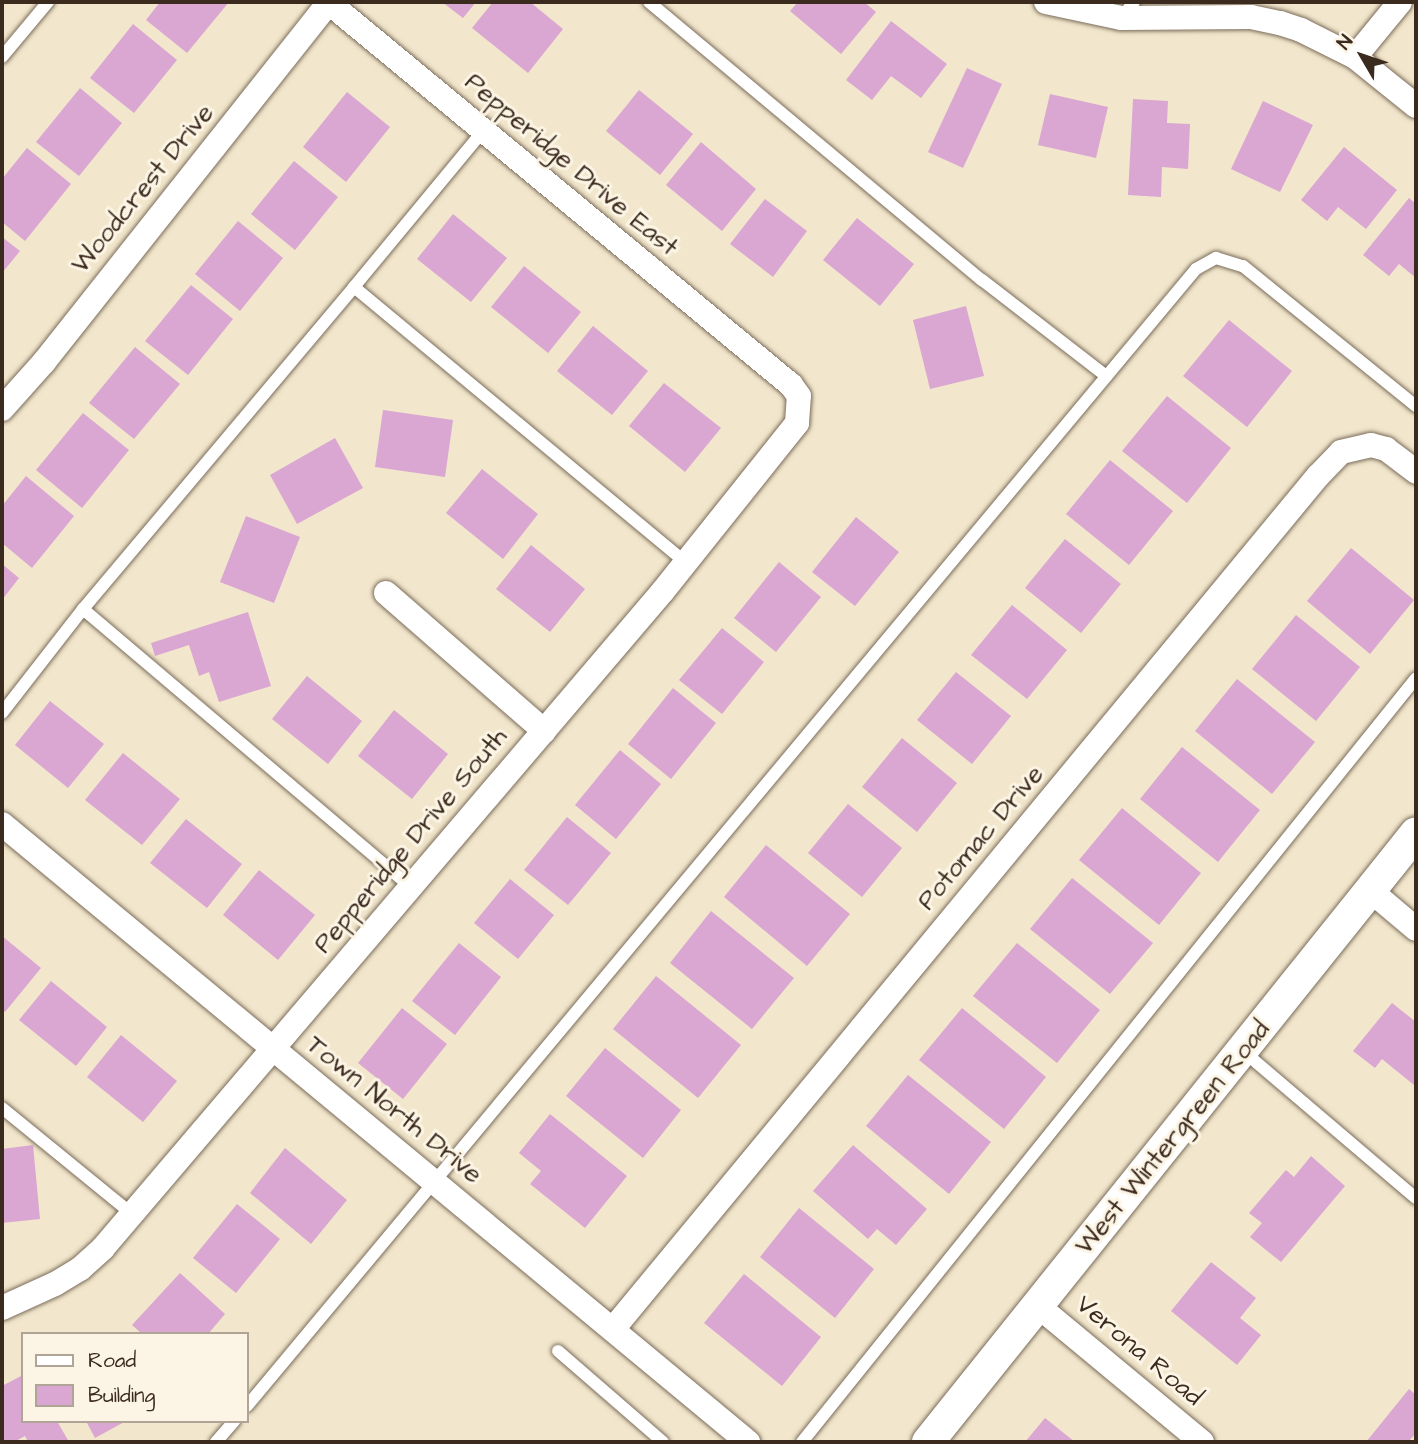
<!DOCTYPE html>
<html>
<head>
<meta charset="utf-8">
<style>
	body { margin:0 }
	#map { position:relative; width:1418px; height:1444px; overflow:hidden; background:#f2e7cc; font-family:"Architects Daughter",sans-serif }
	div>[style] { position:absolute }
	.building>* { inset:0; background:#daa6d2 }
	.roads { filter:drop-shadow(0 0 2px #7b6c5b) drop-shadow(0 0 2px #7b6c5b) }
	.service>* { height:12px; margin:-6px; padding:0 6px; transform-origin:6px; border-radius:6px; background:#fff }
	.minor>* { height:24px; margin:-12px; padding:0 12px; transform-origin:12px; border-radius:12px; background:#fff }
	.tertiary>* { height:32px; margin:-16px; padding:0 16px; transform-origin:16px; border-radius:16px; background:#fff }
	span { translate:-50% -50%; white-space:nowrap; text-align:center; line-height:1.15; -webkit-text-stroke:6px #fcf5e5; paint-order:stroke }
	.street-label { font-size:26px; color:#3b2a1e }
	.frame { position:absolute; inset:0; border:4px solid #3b2a1e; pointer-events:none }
	.legend { position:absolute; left:21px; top:1332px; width:228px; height:91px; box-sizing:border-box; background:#fcf5e5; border:2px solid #afa495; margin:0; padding:9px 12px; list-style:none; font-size:21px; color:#3b2a1e }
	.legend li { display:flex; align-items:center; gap:14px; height:35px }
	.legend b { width:35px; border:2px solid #afa495 }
	.north { position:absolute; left:1327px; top:21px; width:70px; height:70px; -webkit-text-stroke:5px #fcf5e5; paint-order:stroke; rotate:309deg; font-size:19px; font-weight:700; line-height:28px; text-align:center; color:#3b2a1e }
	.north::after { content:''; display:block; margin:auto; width:24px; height:32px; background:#3b2a1e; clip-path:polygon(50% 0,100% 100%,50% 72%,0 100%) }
</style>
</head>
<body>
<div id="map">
	<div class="building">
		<i style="clip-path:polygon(160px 2px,229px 2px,187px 53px,146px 20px)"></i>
		<i style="clip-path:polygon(442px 2px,476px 2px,463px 18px)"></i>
		<i style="clip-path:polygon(493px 2px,530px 2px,563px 29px,528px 73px,472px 28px)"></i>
		<i style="clip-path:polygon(798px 2px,864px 2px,876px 12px,841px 54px,790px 11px)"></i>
		<i style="clip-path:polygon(891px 21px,947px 64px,921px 98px,891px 76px,872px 100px,846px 80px)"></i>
		<i style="clip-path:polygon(133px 24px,177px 60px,134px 113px,90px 78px)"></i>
		<i style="clip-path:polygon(967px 68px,1002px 84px,963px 168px,928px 152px)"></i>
		<i style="clip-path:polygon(80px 88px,122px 123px,79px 176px,36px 142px)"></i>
		<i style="clip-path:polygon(639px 90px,693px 134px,660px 175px,606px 131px)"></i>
		<i style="clip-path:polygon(347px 92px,390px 127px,346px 182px,303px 147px)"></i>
		<i style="clip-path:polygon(1050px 94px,1108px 107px,1096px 158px,1038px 145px)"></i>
		<i style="clip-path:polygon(1133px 99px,1168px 101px,1167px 123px,1190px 124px,1188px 169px,1162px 167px,1161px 197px,1128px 195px)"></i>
		<i style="clip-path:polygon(1263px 101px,1313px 125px,1280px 192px,1231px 169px)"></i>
		<i style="clip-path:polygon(701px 142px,756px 189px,722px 231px,666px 185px)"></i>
		<i style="clip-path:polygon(1344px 147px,1397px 190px,1366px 229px,1338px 207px,1327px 221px,1301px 200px)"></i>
		<i style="clip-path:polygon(27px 148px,71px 184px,25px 241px,2px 222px,2px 179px)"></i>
		<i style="clip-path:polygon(294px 161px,338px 197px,295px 250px,251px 214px)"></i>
		<i style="clip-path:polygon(1409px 198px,1416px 204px,1416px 278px,1399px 264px,1389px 276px,1363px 255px)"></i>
		<i style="clip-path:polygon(765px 199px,807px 231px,773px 277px,730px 244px)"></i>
		<i style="clip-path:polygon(453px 214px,507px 258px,471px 302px,417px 259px)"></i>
		<i style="clip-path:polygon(857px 218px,914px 264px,880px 306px,823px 260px)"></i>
		<i style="clip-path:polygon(238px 221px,283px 258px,240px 311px,195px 274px)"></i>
		<i style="clip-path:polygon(2px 237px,20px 251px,2px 273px)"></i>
		<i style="clip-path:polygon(524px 266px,581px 312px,548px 353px,491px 307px)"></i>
		<i style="clip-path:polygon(191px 285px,233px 319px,188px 375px,145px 341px)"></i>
		<i style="clip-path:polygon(966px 306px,984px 376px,930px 389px,913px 320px)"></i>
		<i style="clip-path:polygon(1229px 320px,1292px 371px,1247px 427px,1183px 376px)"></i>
		<i style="clip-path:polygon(593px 326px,648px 371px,612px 415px,557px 371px)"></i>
		<i style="clip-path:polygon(135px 347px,180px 384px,134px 439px,89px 403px)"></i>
		<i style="clip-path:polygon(664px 383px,721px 428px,685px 472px,629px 426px)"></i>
		<i style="clip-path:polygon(1167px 396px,1231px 448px,1187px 503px,1122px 451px)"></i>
		<i style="clip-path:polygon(383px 410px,453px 420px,445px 477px,375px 467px)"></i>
		<i style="clip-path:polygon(83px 413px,129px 450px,82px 508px,36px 470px)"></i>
		<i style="clip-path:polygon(335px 438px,363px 488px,297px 524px,270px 475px)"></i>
		<i style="clip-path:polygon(1110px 460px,1173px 511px,1129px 565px,1066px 514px)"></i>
		<i style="clip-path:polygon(482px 469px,538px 514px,503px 559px,446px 513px)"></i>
		<i style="clip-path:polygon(26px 476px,74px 516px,32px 568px,2px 543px,2px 506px)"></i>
		<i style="clip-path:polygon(246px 516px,300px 537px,274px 603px,220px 582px)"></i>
		<i style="clip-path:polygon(856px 517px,899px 552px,855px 606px,812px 572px)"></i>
		<i style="clip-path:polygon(1065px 539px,1121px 584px,1081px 633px,1025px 588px)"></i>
		<i style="clip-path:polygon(531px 545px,585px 589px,550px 632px,496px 589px)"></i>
		<i style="clip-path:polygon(1351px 548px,1414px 600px,1370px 654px,1307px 601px)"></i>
		<i style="clip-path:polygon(779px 562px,821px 597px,776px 652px,734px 618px)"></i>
		<i style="clip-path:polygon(2px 564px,19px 578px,2px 600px)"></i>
		<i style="clip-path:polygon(1012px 605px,1067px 650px,1027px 699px,971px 655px)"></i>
		<i style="clip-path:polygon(248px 612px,271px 686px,219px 702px,209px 672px,199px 676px,189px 645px,155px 656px,151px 643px)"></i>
		<i style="clip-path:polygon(1296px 615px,1360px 667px,1316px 721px,1252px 669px)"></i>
		<i style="clip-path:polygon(722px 628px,764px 662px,722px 714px,679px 680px)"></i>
		<i style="clip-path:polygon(956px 672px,1011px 716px,972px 764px,917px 720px)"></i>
		<i style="clip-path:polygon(307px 676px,362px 721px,328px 764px,272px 719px)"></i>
		<i style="clip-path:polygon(1237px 679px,1315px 742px,1272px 794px,1195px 731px)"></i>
		<i style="clip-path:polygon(673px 688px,716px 723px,671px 779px,628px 744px)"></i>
		<i style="clip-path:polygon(50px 701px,104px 744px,68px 788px,15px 745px)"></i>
		<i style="clip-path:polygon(394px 710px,448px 754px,412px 799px,358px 756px)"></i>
		<i style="clip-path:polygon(902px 738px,957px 783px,917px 832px,862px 787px)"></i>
		<i style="clip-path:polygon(1182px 747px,1260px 810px,1218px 862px,1140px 799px)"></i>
		<i style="clip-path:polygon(620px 750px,661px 784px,616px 839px,575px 805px)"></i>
		<i style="clip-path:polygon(123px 753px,180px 799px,142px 845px,85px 800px)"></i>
		<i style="clip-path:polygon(848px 804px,902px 848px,862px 897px,808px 853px)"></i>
		<i style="clip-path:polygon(1122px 808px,1201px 873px,1159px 925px,1079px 860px)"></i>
		<i style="clip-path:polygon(567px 817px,611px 853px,568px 905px,524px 870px)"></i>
		<i style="clip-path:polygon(186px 819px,242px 864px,207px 908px,150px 863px)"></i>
		<i style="clip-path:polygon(766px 845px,850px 914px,807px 966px,724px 897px)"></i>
		<i style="clip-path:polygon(259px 870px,315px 915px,278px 960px,223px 915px)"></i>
		<i style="clip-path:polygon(1072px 878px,1153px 943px,1110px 994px,1030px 929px)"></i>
		<i style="clip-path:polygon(510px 879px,554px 915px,518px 959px,474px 923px)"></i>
		<i style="clip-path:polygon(711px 911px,794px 978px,752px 1029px,670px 963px)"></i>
		<i style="clip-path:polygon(2px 936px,41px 968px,5px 1012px,2px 1009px)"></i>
		<i style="clip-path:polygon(459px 943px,501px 977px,455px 1035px,412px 1001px)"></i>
		<i style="clip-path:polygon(1017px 943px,1100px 1010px,1057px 1063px,973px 996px)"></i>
		<i style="clip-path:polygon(656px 976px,741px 1045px,698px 1098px,613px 1029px)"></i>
		<i style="clip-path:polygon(51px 981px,107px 1027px,76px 1066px,19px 1020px)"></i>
		<i style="clip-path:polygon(1392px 1003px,1416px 1022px,1414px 1085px,1382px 1059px,1375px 1068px,1353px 1051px)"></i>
		<i style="clip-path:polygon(402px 1008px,447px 1044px,403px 1099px,358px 1063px)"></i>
		<i style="clip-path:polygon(962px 1008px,1046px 1077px,1004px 1129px,919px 1060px)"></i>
		<i style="clip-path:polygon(121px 1035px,177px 1081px,143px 1122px,87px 1077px)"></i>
		<i style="clip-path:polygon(605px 1048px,681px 1110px,643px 1158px,566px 1096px)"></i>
		<i style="clip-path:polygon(908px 1075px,991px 1142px,949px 1194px,866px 1126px)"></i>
		<i style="clip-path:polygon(550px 1114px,627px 1176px,585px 1228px,530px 1184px,541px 1171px,519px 1153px)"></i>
		<i style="clip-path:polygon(33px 1145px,40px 1219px,2px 1223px,2px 1149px)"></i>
		<i style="clip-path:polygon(853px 1145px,927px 1209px,896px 1245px,877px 1229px,868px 1239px,813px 1191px)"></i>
		<i style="clip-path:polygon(285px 1148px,347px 1200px,311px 1244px,250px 1193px)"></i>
		<i style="clip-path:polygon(1311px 1156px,1345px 1186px,1281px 1262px,1250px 1237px,1262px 1223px,1249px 1213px,1286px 1170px,1294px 1177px)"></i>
		<i style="clip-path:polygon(237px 1204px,280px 1239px,236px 1293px,193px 1258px)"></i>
		<i style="clip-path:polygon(799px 1208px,874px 1269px,835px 1318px,760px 1257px)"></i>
		<i style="clip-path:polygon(1211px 1262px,1256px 1298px,1240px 1318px,1261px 1335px,1237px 1365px,1171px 1311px)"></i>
		<i style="clip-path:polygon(180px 1273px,225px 1314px,208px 1334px,142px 1334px,132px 1325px)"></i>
		<i style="clip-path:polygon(744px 1274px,821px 1337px,782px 1386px,704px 1323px)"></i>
		<i style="clip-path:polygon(21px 1376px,23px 1421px,57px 1421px,69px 1442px,28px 1442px,25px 1436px,14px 1442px,2px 1442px,2px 1386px)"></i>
		<i style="clip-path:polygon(1409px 1389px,1416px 1395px,1416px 1433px,1408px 1442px,1366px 1442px)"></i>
		<i style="clip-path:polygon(1045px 1418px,1075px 1442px,1025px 1442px)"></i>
		<i style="clip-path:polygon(86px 1421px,126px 1421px,95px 1438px)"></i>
	</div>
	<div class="roads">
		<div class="service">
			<i style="left:649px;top:2px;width:434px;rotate:39.9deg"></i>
			<i style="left:982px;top:280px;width:157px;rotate:37.7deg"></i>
			<i style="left:1121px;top:18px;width:21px;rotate:-51deg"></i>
			<i style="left:2px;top:57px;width:72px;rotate:-50.1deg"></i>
			<i style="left:483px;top:131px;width:202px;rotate:129.6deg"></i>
			<i style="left:354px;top:287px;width:432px;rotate:39.7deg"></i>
			<i style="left:83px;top:609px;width:430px;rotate:40.3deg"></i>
			<i style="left:2px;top:713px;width:132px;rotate:-52.1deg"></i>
			<i style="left:83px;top:609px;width:421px;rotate:-49.9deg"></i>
			<i style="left:1243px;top:1051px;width:227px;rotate:40.4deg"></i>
			<i style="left:2px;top:1108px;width:168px;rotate:39.2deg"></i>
			<i style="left:558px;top:1351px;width:139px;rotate:40.9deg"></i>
			<i style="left:247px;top:1406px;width:1481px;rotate:-50.15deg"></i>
			<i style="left:1196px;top:269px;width:23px;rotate:-29deg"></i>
			<i style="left:1216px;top:258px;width:28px;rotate:17deg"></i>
			<i style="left:1243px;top:266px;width:223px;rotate:39deg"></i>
			<i style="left:216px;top:1442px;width:28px;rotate:-49deg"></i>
			<i style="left:802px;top:1442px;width:980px;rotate:-51.21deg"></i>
		</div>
		<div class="minor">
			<i style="left:1046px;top:2px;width:77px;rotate:12deg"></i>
			<i style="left:1121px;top:18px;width:130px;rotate:-0.4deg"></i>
			<i style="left:1251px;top:17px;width:30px;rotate:12deg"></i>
			<i style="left:1280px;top:23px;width:22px;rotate:18deg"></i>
			<i style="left:1301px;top:30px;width:60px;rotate:26.6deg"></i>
			<i style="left:1355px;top:57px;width:78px;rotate:38.8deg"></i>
			<i style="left:1355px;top:57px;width:71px;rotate:-50.7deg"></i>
			<i style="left:2px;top:409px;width:63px;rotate:-48.2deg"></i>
			<i style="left:44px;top:362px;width:458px;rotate:-51.6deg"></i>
			<i style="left:386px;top:593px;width:210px;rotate:41.1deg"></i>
			<i style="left:2px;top:824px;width:969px;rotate:39.64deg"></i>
			<i style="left:1371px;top:891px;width:59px;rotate:40.2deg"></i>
			<i style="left:1038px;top:1306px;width:213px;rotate:39.7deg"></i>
			<i style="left:2px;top:1308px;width:58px;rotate:-24.4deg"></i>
			<i style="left:55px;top:1284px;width:29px;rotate:-31deg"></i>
			<i style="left:80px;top:1269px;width:31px;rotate:-42deg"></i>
			<i style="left:103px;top:1248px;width:863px;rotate:-49.56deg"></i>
			<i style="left:663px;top:591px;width:215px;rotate:-51.4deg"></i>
			<i style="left:797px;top:423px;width:27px;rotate:-86deg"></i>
			<i style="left:799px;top:396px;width:14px;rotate:-126deg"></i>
			<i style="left:791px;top:385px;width:601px;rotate:-140.4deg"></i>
			<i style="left:613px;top:1329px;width:1107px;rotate:-50.43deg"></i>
			<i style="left:1318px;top:476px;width:33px;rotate:-46deg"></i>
			<i style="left:1341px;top:452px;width:31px;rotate:-13deg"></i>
			<i style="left:1371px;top:445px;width:16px;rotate:15deg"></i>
			<i style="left:1386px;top:449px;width:38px;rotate:37deg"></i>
		</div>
		<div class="tertiary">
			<i style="left:928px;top:1442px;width:780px;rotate:-51.29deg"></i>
		</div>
	</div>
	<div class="street-label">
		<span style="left:571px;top:165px;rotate:40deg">Pepperidge Drive East</span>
		<span style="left:143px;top:189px;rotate:-51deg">Woodcrest Drive</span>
		<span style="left:981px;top:838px;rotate:-50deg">Potomac Drive</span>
		<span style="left:411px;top:841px;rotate:-50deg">Pepperidge Drive South</span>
		<span style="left:394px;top:1110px;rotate:39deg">Town North Drive</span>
		<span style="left:1173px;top:1138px;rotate:-51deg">West Wintergreen Road</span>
		<span style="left:1139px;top:1351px;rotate:40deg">Verona Road</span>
	</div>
	<div class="frame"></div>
	<ul class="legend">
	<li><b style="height:9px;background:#fff"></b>Road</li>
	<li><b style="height:19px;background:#daa6d2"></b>Building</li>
	</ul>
	<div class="north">N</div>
</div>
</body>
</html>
